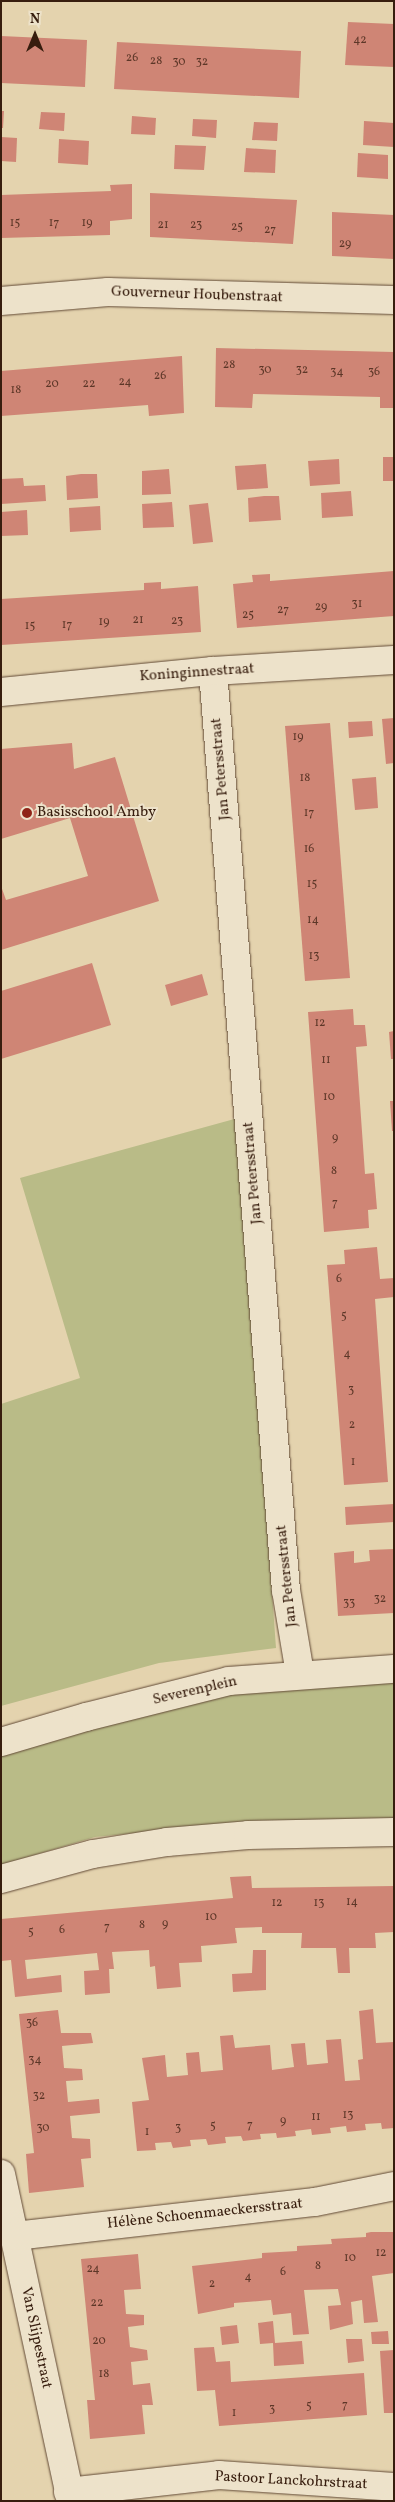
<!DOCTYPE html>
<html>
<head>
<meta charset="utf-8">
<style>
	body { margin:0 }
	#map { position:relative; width:395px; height:2502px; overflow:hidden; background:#e4d3ae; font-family:Vollkorn,serif }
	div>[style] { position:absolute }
	.green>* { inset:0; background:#b9bb87 }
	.building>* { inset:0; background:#cf8575 }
	.roads { filter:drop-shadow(0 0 1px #624a36) drop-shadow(0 0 1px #624a36) }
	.minor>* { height:28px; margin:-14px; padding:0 14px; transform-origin:14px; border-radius:14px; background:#ede2ca }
	.dots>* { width:14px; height:14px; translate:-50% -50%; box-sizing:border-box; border:2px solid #ede2ca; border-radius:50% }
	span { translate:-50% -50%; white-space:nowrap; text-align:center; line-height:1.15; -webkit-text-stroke:4px #ede2ca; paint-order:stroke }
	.number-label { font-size:12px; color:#5d3728 }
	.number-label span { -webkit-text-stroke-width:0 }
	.street-label { font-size:15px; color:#371d0e }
	.poi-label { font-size:15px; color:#371d0e }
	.left { translate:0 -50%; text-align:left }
	.frame { position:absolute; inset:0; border:2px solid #371d0e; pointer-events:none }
	.north { position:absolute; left:10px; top:10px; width:50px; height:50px; -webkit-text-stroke:4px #ede2ca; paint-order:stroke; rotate:0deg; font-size:14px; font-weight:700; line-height:20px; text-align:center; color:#371d0e }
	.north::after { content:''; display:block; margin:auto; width:18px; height:22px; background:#371d0e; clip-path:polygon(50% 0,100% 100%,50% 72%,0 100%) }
</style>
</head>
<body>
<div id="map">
	<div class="green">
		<i style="clip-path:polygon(238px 1118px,276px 1648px,159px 1663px,1px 1706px,1px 1404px,80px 1378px,20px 1178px)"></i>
		<i style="clip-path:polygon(272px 1679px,394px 1680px,394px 1820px,245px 1822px,95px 1837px,1px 1865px,1px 1755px)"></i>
	</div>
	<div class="building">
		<i style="clip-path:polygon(348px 22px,394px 24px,394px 67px,345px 65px)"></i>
		<i style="clip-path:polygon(1px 36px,87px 40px,85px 87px,1px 83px)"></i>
		<i style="clip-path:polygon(117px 42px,301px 51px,299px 98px,114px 89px)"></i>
		<i style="clip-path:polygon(1px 111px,4px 111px,3px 128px,1px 128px)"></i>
		<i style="clip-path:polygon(41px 112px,65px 113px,64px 131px,39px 129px)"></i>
		<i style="clip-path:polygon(132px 116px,156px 118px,155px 135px,131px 134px)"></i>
		<i style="clip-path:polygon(193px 119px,217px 120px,216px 138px,192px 136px)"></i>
		<i style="clip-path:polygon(364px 121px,394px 123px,394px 147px,363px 145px)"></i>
		<i style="clip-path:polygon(254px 122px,278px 123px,277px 141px,252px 140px)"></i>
		<i style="clip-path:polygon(1px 137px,17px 138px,16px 162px,1px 161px)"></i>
		<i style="clip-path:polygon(59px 139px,89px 141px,88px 165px,58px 163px)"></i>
		<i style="clip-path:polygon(175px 145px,206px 146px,204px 170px,174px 169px)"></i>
		<i style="clip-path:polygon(246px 148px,276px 150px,275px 173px,244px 172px)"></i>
		<i style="clip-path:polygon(358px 153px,388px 155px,388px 179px,357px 177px)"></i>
		<i style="clip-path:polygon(132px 184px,132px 219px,110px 221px,110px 235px,1px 238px,1px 195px,111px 191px,110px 185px)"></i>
		<i style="clip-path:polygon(150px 193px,297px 200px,293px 244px,150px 237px)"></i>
		<i style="clip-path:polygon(332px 212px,394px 215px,394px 259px,332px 256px)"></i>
		<i style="clip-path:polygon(216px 348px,394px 352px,394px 408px,380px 408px,380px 397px,253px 394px,252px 408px,215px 407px)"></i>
		<i style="clip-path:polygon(182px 356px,184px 413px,149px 416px,148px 405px,1px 416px,1px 371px)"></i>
		<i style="clip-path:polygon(383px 457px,394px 457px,394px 481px,383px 481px)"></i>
		<i style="clip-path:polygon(339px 459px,340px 484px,310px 486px,308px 461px)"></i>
		<i style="clip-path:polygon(266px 464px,268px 488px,237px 490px,235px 466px)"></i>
		<i style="clip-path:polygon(169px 469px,171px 494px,142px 495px,142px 471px)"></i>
		<i style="clip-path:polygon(81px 474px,97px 474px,98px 498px,67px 500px,66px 476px)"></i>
		<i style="clip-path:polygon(23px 478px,24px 486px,45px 485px,46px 501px,1px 504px,1px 479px)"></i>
		<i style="clip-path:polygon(351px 491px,353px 516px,322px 518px,321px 493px)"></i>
		<i style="clip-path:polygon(264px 496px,279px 496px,281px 520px,249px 522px,248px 498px)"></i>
		<i style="clip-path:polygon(172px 502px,174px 527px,143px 528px,142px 504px)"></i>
		<i style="clip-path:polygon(208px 503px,213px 542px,193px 544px,189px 505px)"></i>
		<i style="clip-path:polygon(100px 506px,101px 530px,70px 532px,69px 508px)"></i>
		<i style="clip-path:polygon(27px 510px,28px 535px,1px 536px,1px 512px)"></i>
		<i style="clip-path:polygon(394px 571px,394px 616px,237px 628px,233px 584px,253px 582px,252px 575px,270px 574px,270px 581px)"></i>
		<i style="clip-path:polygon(161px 582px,161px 589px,198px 586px,201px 632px,1px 645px,1px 599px,144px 590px,144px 583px)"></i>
		<i style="clip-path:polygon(394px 718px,394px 763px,386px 764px,382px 719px)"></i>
		<i style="clip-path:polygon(372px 721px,373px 736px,349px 738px,348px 722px)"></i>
		<i style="clip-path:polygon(330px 723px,350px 978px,305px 981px,285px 726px)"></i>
		<i style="clip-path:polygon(72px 743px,74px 769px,115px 757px,159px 901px,1px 950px,1px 886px,6px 900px,88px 876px,70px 818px,1px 839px,1px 749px)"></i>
		<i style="clip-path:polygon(376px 777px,378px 808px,355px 810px,352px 779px)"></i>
		<i style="clip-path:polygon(92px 963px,111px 1025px,1px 1059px,1px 991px)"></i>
		<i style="clip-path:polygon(202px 974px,208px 995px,171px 1006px,165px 985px)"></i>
		<i style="clip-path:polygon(353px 1009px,354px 1025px,365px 1025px,367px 1046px,356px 1047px,365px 1174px,374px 1173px,377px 1209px,368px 1210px,369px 1228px,324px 1232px,308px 1012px)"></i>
		<i style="clip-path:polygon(394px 1031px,394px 1059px,391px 1059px,389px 1032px)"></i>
		<i style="clip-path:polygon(390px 1101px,394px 1101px,394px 1131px,392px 1131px)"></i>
		<i style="clip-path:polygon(377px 1247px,380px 1279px,394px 1278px,394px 1297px,375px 1299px,388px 1482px,344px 1485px,327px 1265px,345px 1264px,344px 1250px)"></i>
		<i style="clip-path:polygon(394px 1504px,394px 1522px,346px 1525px,345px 1507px)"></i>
		<i style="clip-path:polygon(394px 1549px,394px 1613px,338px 1616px,334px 1553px,354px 1551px,354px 1563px,370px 1561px,369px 1550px)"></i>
		<i style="clip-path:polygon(251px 1876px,252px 1888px,394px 1886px,394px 1932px,375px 1933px,376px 1948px,349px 1948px,350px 1973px,338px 1973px,336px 1948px,301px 1948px,302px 1933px,262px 1933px,262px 1927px,235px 1928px,237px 1943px,201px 1946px,202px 1962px,179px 1963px,181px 1987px,157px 1989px,155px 1966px,150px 1967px,149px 1950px,112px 1952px,114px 1969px,109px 1969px,110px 1993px,85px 1995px,84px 1971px,99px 1970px,97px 1953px,25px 1960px,27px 1979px,61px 1975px,62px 1992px,15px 1997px,11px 1960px,1px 1961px,1px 1919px,233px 1898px,230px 1877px)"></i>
		<i style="clip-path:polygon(253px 1950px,266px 1950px,266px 1990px,233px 1992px,232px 1974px,252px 1973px)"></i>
		<i style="clip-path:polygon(373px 2009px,376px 2043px,394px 2042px,394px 2128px,382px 2129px,381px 2123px,365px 2124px,366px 2130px,347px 2132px,346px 2126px,330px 2128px,331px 2133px,312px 2135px,311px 2129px,295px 2131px,296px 2136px,277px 2138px,276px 2133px,260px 2134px,261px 2139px,243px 2141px,241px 2136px,225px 2137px,226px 2143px,208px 2145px,206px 2139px,190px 2140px,191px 2146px,173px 2148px,171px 2142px,155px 2143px,156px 2150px,137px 2151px,132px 2102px,149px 2100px,142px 2058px,165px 2055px,167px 2077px,188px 2075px,186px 2053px,199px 2052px,201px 2072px,223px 2070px,220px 2036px,233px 2035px,235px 2048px,270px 2045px,272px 2070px,294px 2067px,291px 2044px,305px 2043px,307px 2065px,328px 2063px,326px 2040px,341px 2039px,345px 2081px,360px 2080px,358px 2060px,363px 2059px,359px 2011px)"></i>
		<i style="clip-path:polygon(58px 2010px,61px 2033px,91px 2033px,93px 2043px,62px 2046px,64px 2068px,82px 2069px,83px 2080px,66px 2081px,68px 2102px,99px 2099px,100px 2113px,70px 2116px,72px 2138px,90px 2139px,91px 2158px,81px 2159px,84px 2187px,29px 2193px,26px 2154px,34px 2153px,19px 2014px)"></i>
		<i style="clip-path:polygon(371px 2232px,394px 2232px,394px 2273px,372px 2276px,378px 2322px,364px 2323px,362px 2300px,351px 2302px,353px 2324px,330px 2330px,328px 2306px,341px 2305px,338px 2289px,304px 2290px,309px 2334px,293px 2335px,291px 2313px,273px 2315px,271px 2300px,234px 2303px,234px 2307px,198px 2314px,192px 2266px,262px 2258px,262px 2253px,297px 2251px,297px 2246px,332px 2244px,331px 2239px,366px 2237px,366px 2233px)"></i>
		<i style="clip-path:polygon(138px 2254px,141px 2289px,124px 2290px,126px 2314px,144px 2315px,144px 2325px,128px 2327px,130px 2347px,147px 2350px,148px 2360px,131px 2362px,133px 2385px,150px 2383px,153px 2405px,142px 2405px,145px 2434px,90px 2439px,87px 2400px,95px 2400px,81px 2259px)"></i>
		<i style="clip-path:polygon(273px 2321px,275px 2343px,302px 2341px,304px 2364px,274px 2366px,273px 2343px,260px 2344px,258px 2323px)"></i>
		<i style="clip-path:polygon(237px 2325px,239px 2343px,222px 2345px,220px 2327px)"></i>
		<i style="clip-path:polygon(388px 2331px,389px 2344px,372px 2344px,371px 2332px)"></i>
		<i style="clip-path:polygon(346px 2339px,362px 2339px,364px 2361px,348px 2363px)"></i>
		<i style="clip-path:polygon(214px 2347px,216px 2362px,230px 2361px,231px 2382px,364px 2373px,367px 2415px,219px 2426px,215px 2390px,197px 2391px,194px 2348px)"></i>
		<i style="clip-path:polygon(394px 2350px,394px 2413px,384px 2413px,380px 2351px)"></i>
	</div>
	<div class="roads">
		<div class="minor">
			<i style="left:1px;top:301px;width:107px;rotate:-4.8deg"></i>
			<i style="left:108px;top:292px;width:286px;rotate:1.6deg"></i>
			<i style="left:213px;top:671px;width:922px;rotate:85.46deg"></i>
			<i style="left:286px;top:1590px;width:85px;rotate:80.5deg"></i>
			<i style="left:1px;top:692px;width:213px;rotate:-5.7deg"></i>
			<i style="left:213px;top:671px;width:181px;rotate:-3.5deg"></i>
			<i style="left:1px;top:1742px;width:89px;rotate:-16.4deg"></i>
			<i style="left:86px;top:1717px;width:147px;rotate:-14.1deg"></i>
			<i style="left:229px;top:1681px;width:165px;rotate:-4.2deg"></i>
			<i style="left:1px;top:1879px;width:95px;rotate:-15.2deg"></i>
			<i style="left:93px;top:1854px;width:75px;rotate:-9.2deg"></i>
			<i style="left:167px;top:1842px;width:81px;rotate:-4.9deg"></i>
			<i style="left:248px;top:1835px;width:146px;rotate:-1.2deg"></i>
			<i style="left:1px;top:2174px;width:334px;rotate:77.9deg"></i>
			<i style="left:15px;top:2236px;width:302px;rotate:-6.5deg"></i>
			<i style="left:315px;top:2202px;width:81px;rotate:-11.4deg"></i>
			<i style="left:68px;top:2492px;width:152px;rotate:-6.4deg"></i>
			<i style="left:219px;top:2475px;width:175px;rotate:3.9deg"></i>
		</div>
	</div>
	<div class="dots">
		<i style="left:27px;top:813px;background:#8f2418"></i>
	</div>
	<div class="number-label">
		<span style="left:360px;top:41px">42</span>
		<span style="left:132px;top:59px">26</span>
		<span style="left:156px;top:62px">28</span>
		<span style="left:179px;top:63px">30</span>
		<span style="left:202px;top:63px">32</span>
		<span style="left:15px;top:224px">15</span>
		<span style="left:54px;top:224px">17</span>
		<span style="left:87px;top:224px">19</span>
		<span style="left:163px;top:226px">21</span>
		<span style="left:196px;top:226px">23</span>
		<span style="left:237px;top:228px">25</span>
		<span style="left:270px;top:231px">27</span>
		<span style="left:345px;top:245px">29</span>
		<span style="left:229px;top:366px">28</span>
		<span style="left:265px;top:371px">30</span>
		<span style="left:302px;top:371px">32</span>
		<span style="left:337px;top:373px">34</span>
		<span style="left:374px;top:373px">36</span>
		<span style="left:160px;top:377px">26</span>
		<span style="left:125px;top:383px">24</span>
		<span style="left:52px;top:385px">20</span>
		<span style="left:89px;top:385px">22</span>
		<span style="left:16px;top:391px">18</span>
		<span style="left:357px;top:605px">31</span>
		<span style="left:321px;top:608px">29</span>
		<span style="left:283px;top:611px">27</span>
		<span style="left:248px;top:616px">25</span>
		<span style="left:138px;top:621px">21</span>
		<span style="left:177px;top:622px">23</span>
		<span style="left:104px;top:623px">19</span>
		<span style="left:67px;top:626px">17</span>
		<span style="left:30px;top:627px">15</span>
		<span style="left:298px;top:738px">19</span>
		<span style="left:305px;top:779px">18</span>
		<span style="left:309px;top:814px">17</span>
		<span style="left:309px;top:850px">16</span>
		<span style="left:312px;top:885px">15</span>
		<span style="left:313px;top:921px">14</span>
		<span style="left:314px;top:957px">13</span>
		<span style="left:320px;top:1024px">12</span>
		<span style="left:326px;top:1061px">11</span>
		<span style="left:329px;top:1098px">10</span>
		<span style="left:335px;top:1139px">9</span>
		<span style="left:334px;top:1172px">8</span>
		<span style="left:335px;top:1204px">7</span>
		<span style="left:339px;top:1280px">6</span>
		<span style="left:344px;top:1317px">5</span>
		<span style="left:347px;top:1355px">4</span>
		<span style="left:351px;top:1391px">3</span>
		<span style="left:352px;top:1426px">2</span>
		<span style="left:353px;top:1463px">1</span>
		<span style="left:380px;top:1600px">32</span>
		<span style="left:349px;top:1604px">33</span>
		<span style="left:352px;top:1903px">14</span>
		<span style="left:277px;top:1904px">12</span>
		<span style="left:319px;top:1904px">13</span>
		<span style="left:211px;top:1918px">10</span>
		<span style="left:165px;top:1925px">9</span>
		<span style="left:142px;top:1926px">8</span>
		<span style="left:107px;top:1928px">7</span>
		<span style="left:62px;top:1931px">6</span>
		<span style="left:31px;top:1933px">5</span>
		<span style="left:32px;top:2024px">36</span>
		<span style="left:35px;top:2061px">34</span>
		<span style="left:39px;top:2097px">32</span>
		<span style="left:348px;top:2116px">13</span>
		<span style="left:316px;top:2118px">11</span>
		<span style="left:283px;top:2122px">9</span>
		<span style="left:250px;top:2126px">7</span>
		<span style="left:213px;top:2127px">5</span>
		<span style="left:43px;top:2129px">30</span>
		<span style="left:178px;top:2129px">3</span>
		<span style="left:147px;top:2133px">1</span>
		<span style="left:381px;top:2254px">12</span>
		<span style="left:350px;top:2259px">10</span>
		<span style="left:318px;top:2267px">8</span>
		<span style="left:93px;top:2270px">24</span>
		<span style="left:283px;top:2273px">6</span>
		<span style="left:248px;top:2278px">4</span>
		<span style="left:212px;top:2285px">2</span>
		<span style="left:97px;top:2304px">22</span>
		<span style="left:99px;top:2342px">20</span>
		<span style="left:104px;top:2375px">18</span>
		<span style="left:345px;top:2406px">7</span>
		<span style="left:309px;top:2407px">5</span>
		<span style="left:272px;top:2410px">3</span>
		<span style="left:234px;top:2414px">1</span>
	</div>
	<div class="street-label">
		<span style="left:197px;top:295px;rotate:2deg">Gouverneur Houbenstraat</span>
		<span style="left:197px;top:673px;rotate:-4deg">Koninginnestraat</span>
		<span style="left:221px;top:769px;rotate:-95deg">Jan Petersstraat</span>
		<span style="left:253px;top:1173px;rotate:-95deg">Jan Petersstraat</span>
		<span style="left:287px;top:1576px;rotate:-96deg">Jan Petersstraat</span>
		<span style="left:195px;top:1691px;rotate:-13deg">Severenplein</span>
		<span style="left:205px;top:2214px;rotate:-6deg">Hélène Schoenmaeckersstraat</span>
		<span style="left:36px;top:2338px;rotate:78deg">Van Slijpestraat</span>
		<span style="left:291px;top:2481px;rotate:3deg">Pastoor Lanckohrstraat</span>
	</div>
	<div class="poi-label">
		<span class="left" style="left:37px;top:813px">Basisschool Amby</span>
	</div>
	<div class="frame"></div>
	<div class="north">N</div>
</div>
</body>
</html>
